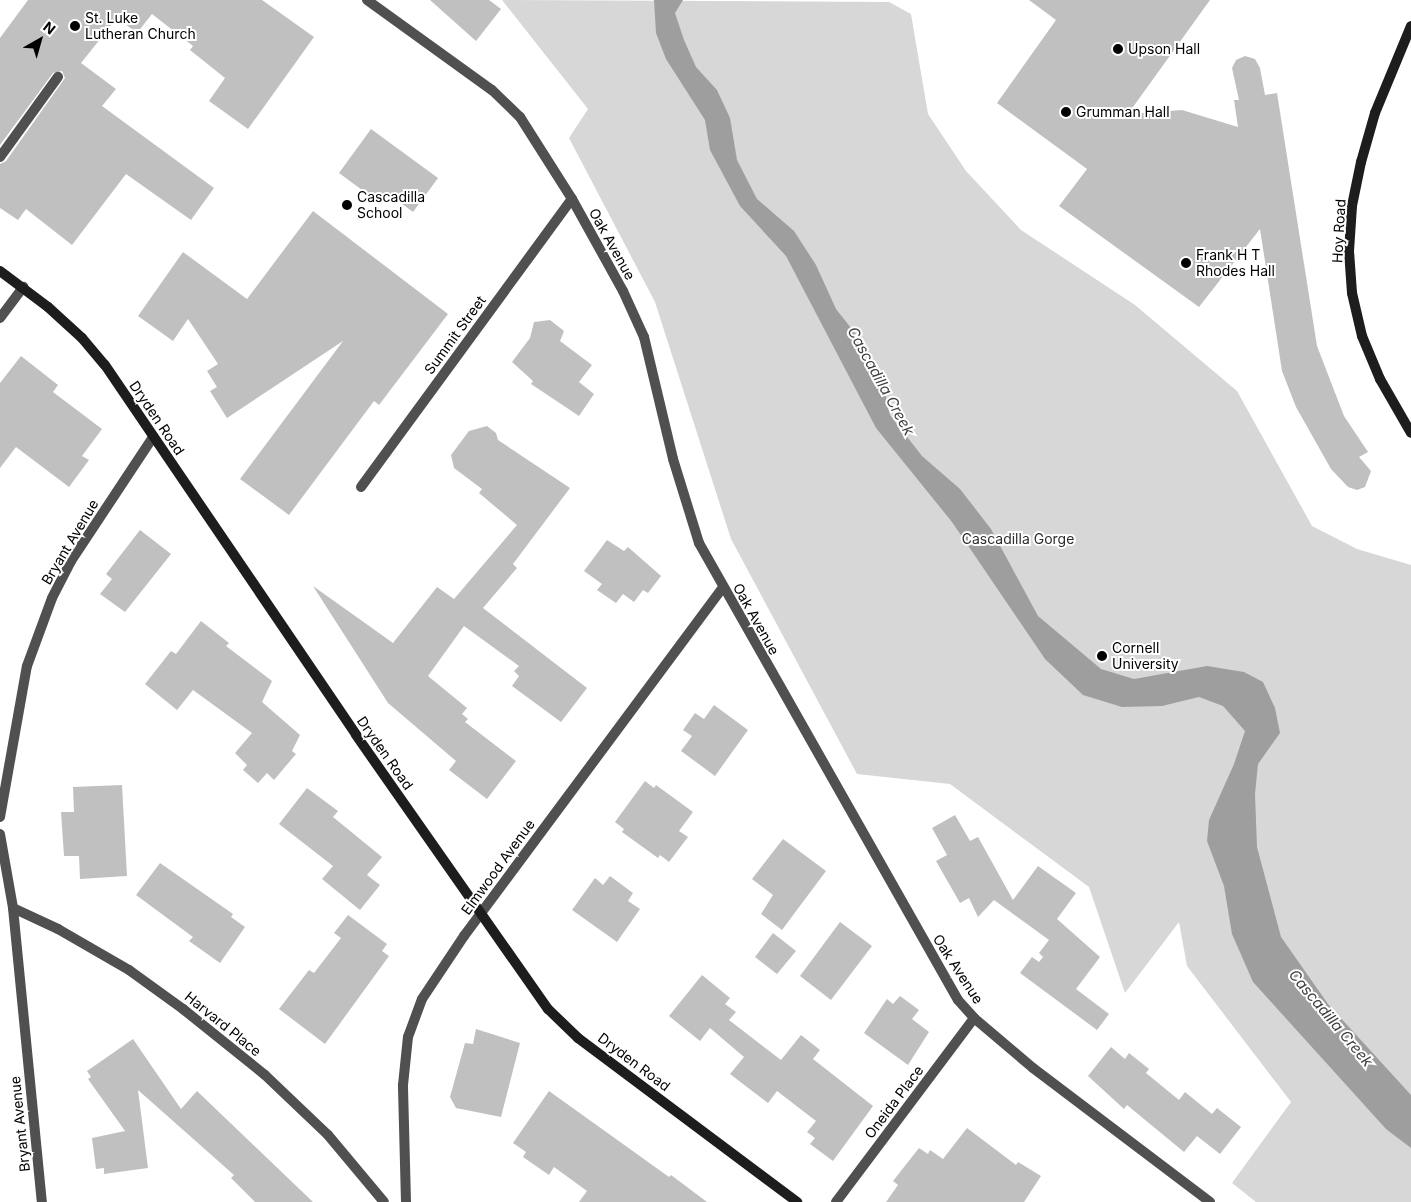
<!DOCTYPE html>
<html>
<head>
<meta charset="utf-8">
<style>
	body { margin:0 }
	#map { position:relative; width:1411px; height:1202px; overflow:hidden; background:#fff; font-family:Inter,sans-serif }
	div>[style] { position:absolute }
	.green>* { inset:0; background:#d7d7d7 }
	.water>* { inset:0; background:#9e9e9e }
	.building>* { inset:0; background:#c0c0c0 }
	.street>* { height:10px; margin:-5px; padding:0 5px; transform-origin:5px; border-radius:5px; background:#505050 }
	.secondary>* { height:10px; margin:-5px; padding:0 5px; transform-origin:5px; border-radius:5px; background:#1d1d1d }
	.dots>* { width:14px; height:14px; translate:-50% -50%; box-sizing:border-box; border:2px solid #fff; border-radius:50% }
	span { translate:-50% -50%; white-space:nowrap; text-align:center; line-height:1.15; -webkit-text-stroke:4px #fff; paint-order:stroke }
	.poi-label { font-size:14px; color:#000 }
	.left { translate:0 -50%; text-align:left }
	.street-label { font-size:14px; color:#000 }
	.park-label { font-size:14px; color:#2e2e2e }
	.water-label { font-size:15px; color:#3f3f3f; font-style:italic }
	.north { position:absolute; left:15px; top:15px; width:50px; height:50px; -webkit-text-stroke:4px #fff; paint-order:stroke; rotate:38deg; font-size:14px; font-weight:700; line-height:20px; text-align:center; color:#000 }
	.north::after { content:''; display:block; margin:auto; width:18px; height:22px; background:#000; clip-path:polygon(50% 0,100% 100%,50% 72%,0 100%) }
</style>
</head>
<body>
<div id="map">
	<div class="green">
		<i style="clip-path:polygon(502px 0,889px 2px,911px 14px,928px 114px,966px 171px,1021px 230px,1135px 305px,1237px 391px,1312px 526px,1357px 549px,1411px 565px,1411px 1202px,1256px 1202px,1232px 1183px,1291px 1102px,1187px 966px,1179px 922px,1125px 993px,1089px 887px,950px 784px,857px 774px,731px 539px,655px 302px,569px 138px,588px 109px)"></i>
	</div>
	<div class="water">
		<i style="clip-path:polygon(654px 0,683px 0,675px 13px,684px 40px,696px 67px,717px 90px,730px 118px,737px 160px,757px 199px,794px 231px,816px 265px,836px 309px,866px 347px,882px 378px,890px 415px,922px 456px,960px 489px,991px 529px,1038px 616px,1101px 669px,1134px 679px,1207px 666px,1244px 672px,1263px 682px,1275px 708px,1280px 733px,1258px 764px,1255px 794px,1257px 847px,1281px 937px,1328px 1004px,1411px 1095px,1411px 1148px,1386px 1129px,1253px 982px,1232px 934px,1224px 886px,1207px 841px,1209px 820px,1234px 764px,1245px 731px,1223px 706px,1199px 697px,1162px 706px,1122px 707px,1083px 695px,1045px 659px,952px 522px,876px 428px,786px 256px,740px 206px,710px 150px,705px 120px,666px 59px,656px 33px)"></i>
	</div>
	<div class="building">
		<i style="clip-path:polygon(28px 0,262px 0,314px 37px,248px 129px,209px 101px,225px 78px,190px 50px,193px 46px,152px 14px,137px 33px,117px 18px,81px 63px,116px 89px,102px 106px,214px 188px,191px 220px,126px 174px,72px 245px,26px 209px,18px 220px,0 208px,0 164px,6px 161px,65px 78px,62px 71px,53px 73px,0 145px,0 38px)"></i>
		<i style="clip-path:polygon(430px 0,489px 0,501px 9px,476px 41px)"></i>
		<i style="clip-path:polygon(1029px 0,1210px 0,1128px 114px,1182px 110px,1238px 127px,1234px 100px,1239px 100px,1232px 68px,1236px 60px,1245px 56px,1255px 59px,1260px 68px,1265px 95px,1277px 93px,1317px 346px,1344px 416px,1368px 452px,1359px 457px,1371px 471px,1365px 487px,1357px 490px,1348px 487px,1331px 469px,1296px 407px,1282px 371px,1260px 229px,1199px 307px,1059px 206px,1087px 169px,997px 103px,1056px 20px)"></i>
		<i style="clip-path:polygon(371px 129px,438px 178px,413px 212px,389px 194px,381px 204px,339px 173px)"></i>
		<i style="clip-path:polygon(313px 211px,448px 314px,379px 405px,374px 401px,289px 515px,240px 479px,343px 341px,227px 418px,210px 391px,217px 387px,207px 371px,218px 364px,188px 319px,173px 341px,138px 316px,183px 252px,247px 299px)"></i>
		<i style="clip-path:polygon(550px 320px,564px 331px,560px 341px,592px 365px,579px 382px,594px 394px,579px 416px,531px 384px,533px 381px,512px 362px,530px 338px,534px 322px)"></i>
		<i style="clip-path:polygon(21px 356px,58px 385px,53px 392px,102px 429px,82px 456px,89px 460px,69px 487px,16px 447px,0 468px,0 383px)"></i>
		<i style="clip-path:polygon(487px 426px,496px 433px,498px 440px,570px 488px,513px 564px,517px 568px,483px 608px,587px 688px,561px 722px,512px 686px,519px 676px,514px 671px,519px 666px,464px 626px,428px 676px,467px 708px,462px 714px,468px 719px,465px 722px,516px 761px,487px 799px,449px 770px,456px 761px,388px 703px,313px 586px,393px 643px,437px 587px,454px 599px,517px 525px,479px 493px,482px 489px,454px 468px,451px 455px,469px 431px)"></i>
		<i style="clip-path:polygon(140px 530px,171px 554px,125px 612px,100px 594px,112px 579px,106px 574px)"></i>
		<i style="clip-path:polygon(607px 540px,624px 551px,628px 547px,661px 576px,648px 593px,643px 590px,634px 602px,623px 594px,616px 603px,597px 590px,602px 584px,584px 571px)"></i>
		<i style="clip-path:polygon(201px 621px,229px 643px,226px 646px,272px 681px,262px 702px,300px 735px,292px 751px,296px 754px,274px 780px,267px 773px,258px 783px,243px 770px,247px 765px,235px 753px,252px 733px,193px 690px,177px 710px,145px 684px,171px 651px,176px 654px)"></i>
		<i style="clip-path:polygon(714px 705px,748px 730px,715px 776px,681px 751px,692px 736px,683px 730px,695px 713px,704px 719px)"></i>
		<i style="clip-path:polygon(645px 781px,654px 788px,656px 785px,693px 812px,679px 831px,688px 837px,669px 862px,660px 855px,658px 858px,622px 832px,624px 829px,615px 822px)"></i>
		<i style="clip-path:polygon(122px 785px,127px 876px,80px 879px,79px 856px,64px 856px,61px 812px,74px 812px,73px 787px)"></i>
		<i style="clip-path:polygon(307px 788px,338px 811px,333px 817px,382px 857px,367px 875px,380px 885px,360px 910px,322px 879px,333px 866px,279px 824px)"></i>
		<i style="clip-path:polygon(955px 815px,970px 841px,978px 837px,1013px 900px,1038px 866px,1076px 893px,1057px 919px,1100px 957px,1076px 989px,1109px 1014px,1097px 1030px,1020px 973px,1032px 957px,1039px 962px,1043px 957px,1039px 953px,1049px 940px,994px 900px,978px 917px,969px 898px,960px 903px,936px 861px,947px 855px,932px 828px)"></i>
		<i style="clip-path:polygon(783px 839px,826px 871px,782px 930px,761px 914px,773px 895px,752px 879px)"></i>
		<i style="clip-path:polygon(160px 863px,233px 914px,231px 917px,245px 927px,220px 963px,189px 941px,193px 937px,136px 895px)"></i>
		<i style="clip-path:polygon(610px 876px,633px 893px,628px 901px,640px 909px,617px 942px,572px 910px,595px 878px,603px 885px)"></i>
		<i style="clip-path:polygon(348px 915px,387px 944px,382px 951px,389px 956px,325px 1044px,279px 1009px,309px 970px,314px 973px,341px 938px,334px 933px)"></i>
		<i style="clip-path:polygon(840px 922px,872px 946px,831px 1000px,800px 976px)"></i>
		<i style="clip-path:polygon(773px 933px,796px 951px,777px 974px,755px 957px)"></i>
		<i style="clip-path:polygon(702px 975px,730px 998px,725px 1004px,736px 1012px,729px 1020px,781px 1060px,801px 1035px,820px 1050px,813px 1059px,873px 1106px,833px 1161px,810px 1144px,815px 1138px,807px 1132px,816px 1121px,777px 1091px,768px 1103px,730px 1074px,744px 1057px,710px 1028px,700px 1041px,669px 1016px)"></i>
		<i style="clip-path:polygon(900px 996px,919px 1010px,912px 1019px,929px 1032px,908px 1065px,864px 1033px,887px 999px,893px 1004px)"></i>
		<i style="clip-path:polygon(476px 1029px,520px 1043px,501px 1117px,456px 1108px,450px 1097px,465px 1043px,473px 1044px)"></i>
		<i style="clip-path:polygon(133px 1039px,181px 1109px,197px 1091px,313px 1202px,255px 1202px,231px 1178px,234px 1175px,138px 1090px,148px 1168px,104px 1174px,104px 1168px,96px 1169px,92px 1138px,125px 1131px,88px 1079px,91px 1077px,87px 1071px)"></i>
		<i style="clip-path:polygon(1111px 1047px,1125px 1059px,1129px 1053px,1149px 1069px,1146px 1073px,1179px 1100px,1185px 1092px,1212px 1114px,1217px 1108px,1241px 1127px,1220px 1154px,1197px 1136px,1184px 1152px,1127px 1105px,1124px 1109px,1088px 1076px)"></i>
		<i style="clip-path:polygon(549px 1091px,669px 1177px,671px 1175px,707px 1202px,579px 1202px,587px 1191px,554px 1167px,549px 1175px,523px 1157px,526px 1152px,513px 1143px)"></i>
		<i style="clip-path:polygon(967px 1128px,1016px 1165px,1018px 1162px,1041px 1176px,1024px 1202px,886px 1202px,898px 1185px,893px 1181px,919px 1148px,928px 1154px,930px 1150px,943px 1159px)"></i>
	</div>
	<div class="street">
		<i style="left:367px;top:0;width:154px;rotate:35.8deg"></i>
		<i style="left:492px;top:90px;width:39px;rotate:44deg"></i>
		<i style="left:520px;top:117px;width:97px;rotate:57.6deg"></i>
		<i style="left:572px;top:199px;width:105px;rotate:61deg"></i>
		<i style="left:623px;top:291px;width:51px;rotate:65.5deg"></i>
		<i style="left:644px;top:337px;width:125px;rotate:76.6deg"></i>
		<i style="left:673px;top:459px;width:88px;rotate:72.8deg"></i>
		<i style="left:699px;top:543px;width:525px;rotate:60.46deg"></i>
		<i style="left:958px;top:1000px;width:24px;rotate:48deg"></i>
		<i style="left:974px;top:1018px;width:77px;rotate:40.3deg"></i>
		<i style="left:1033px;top:1068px;width:222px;rotate:37.1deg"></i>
		<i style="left:0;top:157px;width:99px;rotate:-54.1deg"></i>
		<i style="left:0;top:318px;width:39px;rotate:-53deg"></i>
		<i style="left:361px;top:487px;width:357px;rotate:-53.8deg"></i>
		<i style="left:0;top:817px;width:153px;rotate:-79.9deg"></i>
		<i style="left:27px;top:666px;width:72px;rotate:-69.8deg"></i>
		<i style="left:52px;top:598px;width:42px;rotate:-62.8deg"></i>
		<i style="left:71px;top:561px;width:149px;rotate:-56.5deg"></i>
		<i style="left:0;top:834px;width:75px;rotate:80deg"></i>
		<i style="left:13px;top:908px;width:295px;rotate:84.4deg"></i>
		<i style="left:13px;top:908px;width:50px;rotate:25deg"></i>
		<i style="left:58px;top:929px;width:82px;rotate:30deg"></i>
		<i style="left:129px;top:970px;width:67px;rotate:35.8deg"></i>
		<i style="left:183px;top:1009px;width:105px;rotate:38.8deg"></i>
		<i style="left:265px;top:1075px;width:87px;rotate:43.6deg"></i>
		<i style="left:328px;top:1135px;width:87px;rotate:50.1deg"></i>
		<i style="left:406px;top:1202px;width:117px;rotate:-91.5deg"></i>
		<i style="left:403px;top:1085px;width:48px;rotate:-84.1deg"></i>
		<i style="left:408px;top:1037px;width:40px;rotate:-69.8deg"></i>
		<i style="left:422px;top:999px;width:76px;rotate:-56.3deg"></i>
		<i style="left:464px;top:936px;width:433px;rotate:-53.4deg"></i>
		<i style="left:836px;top:1202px;width:230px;rotate:-53.1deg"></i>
	</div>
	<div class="secondary">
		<i style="left:1411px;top:26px;width:94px;rotate:112.5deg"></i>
		<i style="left:1375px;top:113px;width:51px;rotate:105.9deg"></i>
		<i style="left:1361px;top:162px;width:45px;rotate:101.6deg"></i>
		<i style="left:1352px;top:206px;width:45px;rotate:93.8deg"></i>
		<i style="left:1349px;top:251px;width:42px;rotate:85.9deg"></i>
		<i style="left:1352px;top:293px;width:44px;rotate:76.9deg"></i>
		<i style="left:1362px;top:336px;width:47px;rotate:67.3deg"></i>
		<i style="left:1380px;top:379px;width:62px;rotate:60.1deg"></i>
		<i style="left:0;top:271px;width:60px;rotate:36.9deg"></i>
		<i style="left:48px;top:307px;width:46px;rotate:42.4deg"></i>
		<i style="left:82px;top:338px;width:35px;rotate:50deg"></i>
		<i style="left:105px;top:365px;width:447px;rotate:55.8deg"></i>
		<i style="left:356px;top:735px;width:335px;rotate:55deg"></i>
		<i style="left:548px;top:1009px;width:42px;rotate:44deg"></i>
		<i style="left:578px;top:1038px;width:274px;rotate:36.8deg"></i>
	</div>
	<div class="dots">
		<i style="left:75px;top:26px;background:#000"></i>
		<i style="left:1118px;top:49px;background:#000"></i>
		<i style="left:1066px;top:112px;background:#000"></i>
		<i style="left:347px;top:205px;background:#000"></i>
		<i style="left:1186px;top:263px;background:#000"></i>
		<i style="left:1102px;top:656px;background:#000"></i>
	</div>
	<div class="poi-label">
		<span class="left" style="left:85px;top:26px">St. Luke<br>Lutheran Church</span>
		<span class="left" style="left:1128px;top:49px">Upson Hall</span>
		<span class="left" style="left:1076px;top:112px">Grumman Hall</span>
		<span class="left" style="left:357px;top:205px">Cascadilla<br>School</span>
		<span class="left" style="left:1196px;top:263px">Frank H T<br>Rhodes Hall</span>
		<span class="left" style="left:1112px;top:656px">Cornell<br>University</span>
	</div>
	<div class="street-label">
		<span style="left:1339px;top:231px;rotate:-87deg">Hoy Road</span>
		<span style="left:612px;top:244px;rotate:61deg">Oak Avenue</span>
		<span style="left:455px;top:335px;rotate:-54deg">Summit Street</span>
		<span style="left:157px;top:418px;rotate:56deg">Dryden Road</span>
		<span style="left:70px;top:542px;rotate:-59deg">Bryant Avenue</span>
		<span style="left:756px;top:619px;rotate:61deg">Oak Avenue</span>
		<span style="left:385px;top:753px;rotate:55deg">Dryden Road</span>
		<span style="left:498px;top:867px;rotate:-54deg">Elmwood Avenue</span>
		<span style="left:958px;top:969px;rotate:57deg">Oak Avenue</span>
		<span style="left:223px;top:1024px;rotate:39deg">Harvard Place</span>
		<span style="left:634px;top:1062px;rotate:37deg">Dryden Road</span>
		<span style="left:894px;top:1102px;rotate:-53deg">Oneida Place</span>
		<span style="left:20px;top:1124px;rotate:-96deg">Bryant Avenue</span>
	</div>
	<div class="park-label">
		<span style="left:1018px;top:539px">Cascadilla Gorge</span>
	</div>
	<div class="water-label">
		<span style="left:881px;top:381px;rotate:61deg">Cascadilla Creek</span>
		<span style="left:1331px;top:1018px;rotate:50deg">Cascadilla Creek</span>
	</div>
	<div class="north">N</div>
</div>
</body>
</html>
